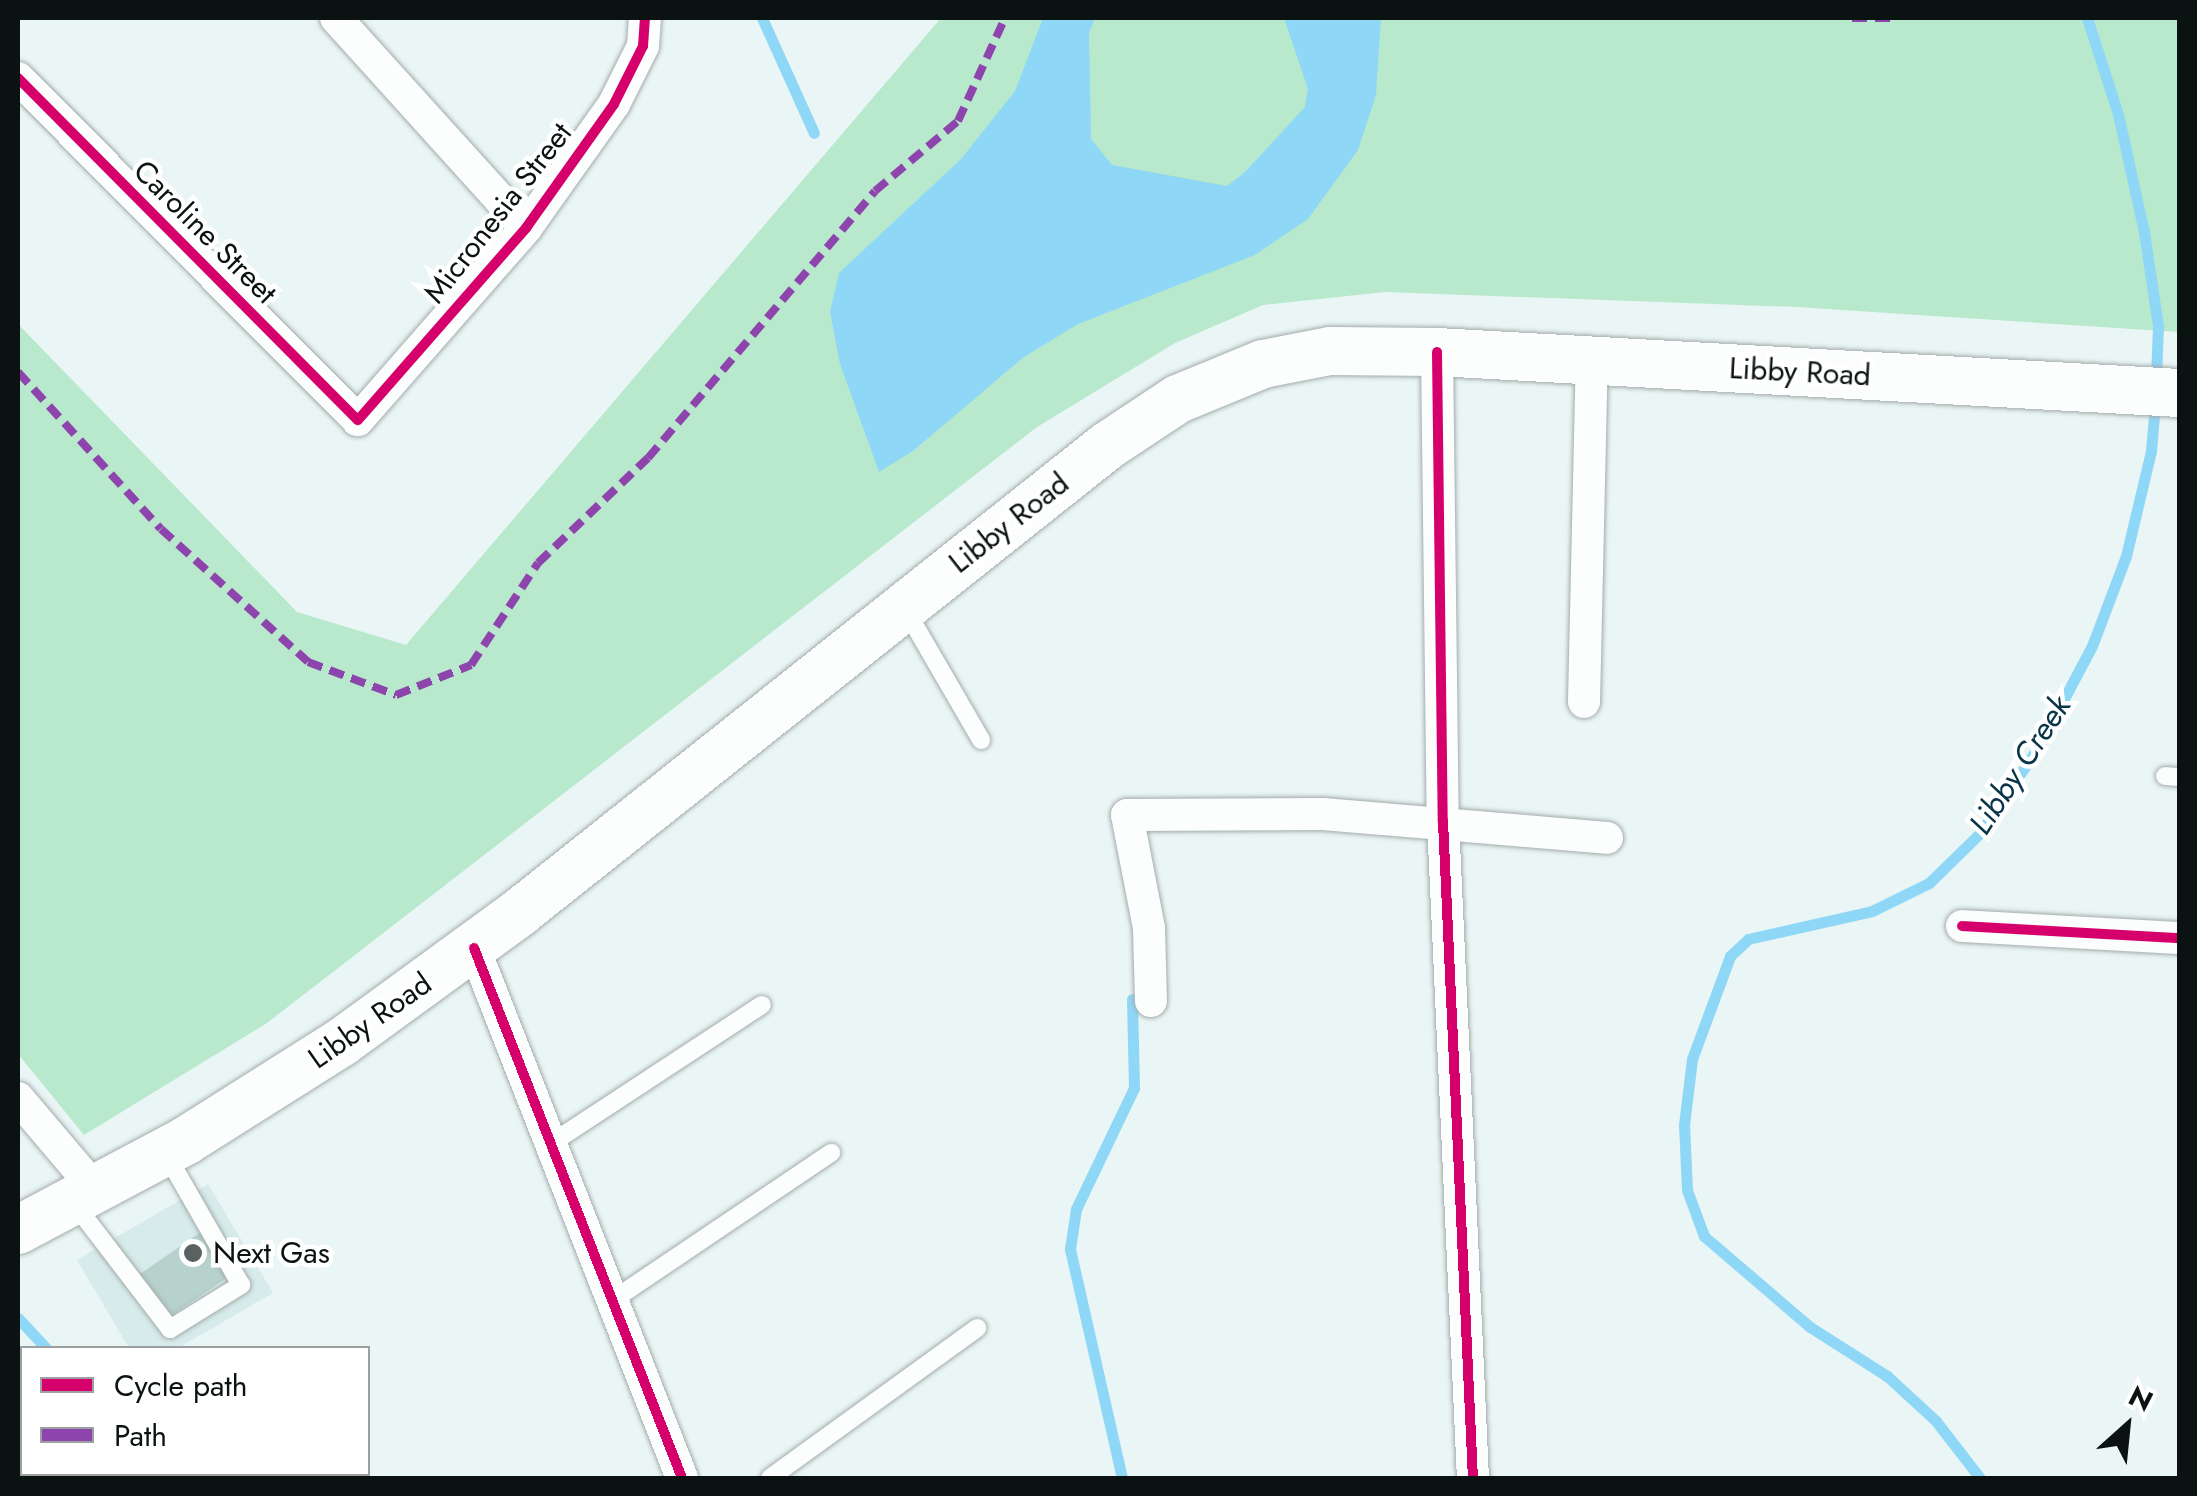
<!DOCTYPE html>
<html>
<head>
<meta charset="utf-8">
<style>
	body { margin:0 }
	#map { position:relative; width:2197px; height:1496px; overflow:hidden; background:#eaf5f5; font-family:Jost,sans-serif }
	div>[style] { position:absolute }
	.built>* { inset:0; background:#d6ebea }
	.green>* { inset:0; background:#b8e9cd }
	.water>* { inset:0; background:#8fd7f7 }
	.stream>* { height:11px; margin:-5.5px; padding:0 5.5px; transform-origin:5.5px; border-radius:5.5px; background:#8fd7f7 }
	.building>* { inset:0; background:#b7d1cc }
	.roads { filter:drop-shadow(0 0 2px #a3acab) drop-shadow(0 0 2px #a3acab) }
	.service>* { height:18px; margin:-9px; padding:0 9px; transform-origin:9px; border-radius:9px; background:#fcfefe }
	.minor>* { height:32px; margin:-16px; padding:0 16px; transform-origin:16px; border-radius:16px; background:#fcfefe }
	.secondary>* { height:48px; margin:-24px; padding:0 24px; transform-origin:24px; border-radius:24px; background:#fcfefe }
	.quiet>* { height:8px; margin-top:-4px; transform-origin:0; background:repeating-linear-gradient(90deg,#8e44ad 0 15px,transparent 0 23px) }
	.cycleway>* { height:10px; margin:-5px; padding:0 5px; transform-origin:5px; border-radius:5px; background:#d6006c }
	.dots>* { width:28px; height:28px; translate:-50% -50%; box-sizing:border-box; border:5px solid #fff; border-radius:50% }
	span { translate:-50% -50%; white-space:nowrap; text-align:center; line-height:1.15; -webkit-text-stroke:9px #fff; paint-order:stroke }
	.street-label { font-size:30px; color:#0b1212 }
	.poi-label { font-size:30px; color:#0b1212 }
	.left { translate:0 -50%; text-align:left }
	.water-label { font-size:32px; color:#083548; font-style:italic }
	.frame { position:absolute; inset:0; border:20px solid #0b1212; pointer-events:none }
	.legend { position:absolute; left:20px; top:1346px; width:350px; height:130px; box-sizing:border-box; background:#fff; border:2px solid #9da0a0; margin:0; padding:12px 18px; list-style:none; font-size:30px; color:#0b1212 }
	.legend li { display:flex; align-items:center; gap:20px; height:50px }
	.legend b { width:50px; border:2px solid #9da0a0 }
	.north { position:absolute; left:2077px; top:1376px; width:100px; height:100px; -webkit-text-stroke:8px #fff; paint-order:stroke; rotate:27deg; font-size:28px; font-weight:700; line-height:40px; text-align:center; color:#0b1212 }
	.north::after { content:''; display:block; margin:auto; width:35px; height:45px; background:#0b1212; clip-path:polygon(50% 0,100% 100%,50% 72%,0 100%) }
</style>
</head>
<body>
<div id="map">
	<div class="built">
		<i style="clip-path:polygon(208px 1184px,273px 1293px,178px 1348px,129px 1348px,77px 1260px)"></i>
	</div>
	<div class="green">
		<i style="clip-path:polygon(941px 18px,2179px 18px,2179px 332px,1796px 307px,1385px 292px,1263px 305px,1175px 343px,1037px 427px,267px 1023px,84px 1135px,18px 1054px,18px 324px,297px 612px,406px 645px)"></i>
	</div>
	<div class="water">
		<i style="clip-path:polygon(1043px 18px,1095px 18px,1089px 33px,1091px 139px,1112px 165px,1227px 186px,1245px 172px,1305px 107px,1308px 89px,1284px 18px,1381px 18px,1376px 95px,1358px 150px,1308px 219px,1255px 255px,1078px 324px,1024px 357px,913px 451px,879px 472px,840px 364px,830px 312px,839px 273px,961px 159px,1015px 91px)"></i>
	</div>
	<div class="stream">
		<i style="left:762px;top:18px;width:126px;rotate:65.7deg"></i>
		<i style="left:2087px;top:18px;width:101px;rotate:72.1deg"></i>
		<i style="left:2118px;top:114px;width:121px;rotate:77.6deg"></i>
		<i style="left:2144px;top:232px;width:95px;rotate:81.5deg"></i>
		<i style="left:2158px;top:326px;width:53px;rotate:92.2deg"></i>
		<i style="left:18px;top:1318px;width:41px;rotate:47deg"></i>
		<i style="left:214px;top:1474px;width:10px;rotate:24deg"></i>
		<i style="left:1122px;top:1478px;width:235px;rotate:-102.8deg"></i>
		<i style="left:1070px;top:1249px;width:40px;rotate:-81.5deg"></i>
		<i style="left:1076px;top:1209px;width:134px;rotate:-64.4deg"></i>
		<i style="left:1134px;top:1088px;width:89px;rotate:-91.3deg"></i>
		<i style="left:1980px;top:1478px;width:72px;rotate:-127.7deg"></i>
		<i style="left:1936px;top:1421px;width:67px;rotate:-137.4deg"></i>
		<i style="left:1887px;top:1376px;width:91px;rotate:-147.5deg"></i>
		<i style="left:1810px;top:1327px;width:140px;rotate:-139.4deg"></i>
		<i style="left:1704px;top:1236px;width:49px;rotate:-110.3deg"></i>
		<i style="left:1687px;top:1190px;width:65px;rotate:-92.6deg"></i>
		<i style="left:1684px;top:1125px;width:66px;rotate:-83.1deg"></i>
		<i style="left:1692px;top:1059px;width:110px;rotate:-69.7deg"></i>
		<i style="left:1730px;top:956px;width:25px;rotate:-43deg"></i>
		<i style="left:1748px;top:939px;width:127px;rotate:-12.7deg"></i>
		<i style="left:1872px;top:911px;width:64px;rotate:-26.2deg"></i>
		<i style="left:1929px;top:883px;width:71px;rotate:-44.4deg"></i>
		<i style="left:1980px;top:833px;width:105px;rotate:-55.9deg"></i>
		<i style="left:2039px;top:746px;width:113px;rotate:-62.1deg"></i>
		<i style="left:2092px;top:646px;width:96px;rotate:-69.3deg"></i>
		<i style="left:2126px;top:556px;width:108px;rotate:-76.6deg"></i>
		<i style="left:2151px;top:451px;width:48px;rotate:-85.2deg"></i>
	</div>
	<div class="building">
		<i style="clip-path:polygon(201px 1232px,231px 1275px,172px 1315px,140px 1274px)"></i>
	</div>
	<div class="roads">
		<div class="service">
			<i style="left:904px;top:607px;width:154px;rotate:59.9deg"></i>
			<i style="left:2165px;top:776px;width:15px;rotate:4deg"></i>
			<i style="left:547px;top:1146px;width:257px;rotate:-33.3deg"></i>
			<i style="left:73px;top:1202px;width:160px;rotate:52.6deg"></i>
			<i style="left:170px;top:1329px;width:84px;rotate:-31.8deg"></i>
			<i style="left:241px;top:1285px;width:151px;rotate:-119.8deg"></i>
			<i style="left:610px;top:1302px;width:267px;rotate:-34deg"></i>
			<i style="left:770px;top:1478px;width:256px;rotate:-35.9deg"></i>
		</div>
		<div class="minor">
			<i style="left:336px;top:18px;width:283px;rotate:47.9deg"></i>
			<i style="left:18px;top:78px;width:482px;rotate:45.2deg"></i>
			<i style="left:358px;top:420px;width:255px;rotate:-48.8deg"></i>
			<i style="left:526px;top:228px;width:152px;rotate:-54.6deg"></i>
			<i style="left:614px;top:104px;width:65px;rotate:-63.4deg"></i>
			<i style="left:643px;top:46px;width:28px;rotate:-86deg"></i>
			<i style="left:1437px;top:352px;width:469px;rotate:89.3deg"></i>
			<i style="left:1443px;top:821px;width:658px;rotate:87.39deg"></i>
			<i style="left:1584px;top:702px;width:341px;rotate:-88.7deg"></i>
			<i style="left:1962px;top:926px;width:218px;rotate:3.2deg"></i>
			<i style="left:474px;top:948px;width:569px;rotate:68.57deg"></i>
			<i style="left:1151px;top:1001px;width:73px;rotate:-91.6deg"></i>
			<i style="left:1149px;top:928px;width:115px;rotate:-101deg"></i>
			<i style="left:1127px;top:815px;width:196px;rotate:-0.3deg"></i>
			<i style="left:1323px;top:814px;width:285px;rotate:4.8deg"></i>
			<i style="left:18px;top:1098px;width:121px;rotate:49.7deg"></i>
		</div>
		<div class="secondary">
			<i style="left:18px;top:1230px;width:191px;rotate:-28deg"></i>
			<i style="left:187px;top:1140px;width:183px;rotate:-32.3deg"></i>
			<i style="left:342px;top:1042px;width:220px;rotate:-36.1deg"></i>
			<i style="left:520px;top:912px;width:749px;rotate:-38.44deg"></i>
			<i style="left:1107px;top:446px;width:85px;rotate:-33.5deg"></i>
			<i style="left:1178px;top:399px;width:92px;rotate:-22.4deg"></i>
			<i style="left:1263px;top:364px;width:68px;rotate:-11deg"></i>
			<i style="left:1330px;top:351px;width:107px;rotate:0.5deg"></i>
			<i style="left:1437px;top:352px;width:744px;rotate:3.16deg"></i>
		</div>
	</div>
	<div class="quiet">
		<i style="left:1852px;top:18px;width:38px"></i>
		<i style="left:18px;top:372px;width:212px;rotate:47.7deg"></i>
		<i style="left:161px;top:529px;width:198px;rotate:42.1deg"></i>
		<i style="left:308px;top:662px;width:94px;rotate:20.6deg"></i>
		<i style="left:396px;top:695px;width:81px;rotate:-21.8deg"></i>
		<i style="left:471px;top:665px;width:122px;rotate:-56.7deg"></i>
		<i style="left:538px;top:563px;width:152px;rotate:-43.7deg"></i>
		<i style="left:648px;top:458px;width:350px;rotate:-49.6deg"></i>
		<i style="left:875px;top:191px;width:109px;rotate:-40.1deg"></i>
		<i style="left:958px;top:121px;width:113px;rotate:-65.5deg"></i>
	</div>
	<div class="cycleway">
		<i style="left:18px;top:78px;width:482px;rotate:45.2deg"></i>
		<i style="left:358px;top:420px;width:255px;rotate:-48.8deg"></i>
		<i style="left:526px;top:228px;width:152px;rotate:-54.6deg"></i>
		<i style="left:614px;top:104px;width:65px;rotate:-63.4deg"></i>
		<i style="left:643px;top:46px;width:28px;rotate:-86deg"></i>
		<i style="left:1437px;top:352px;width:469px;rotate:89.3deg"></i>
		<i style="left:1443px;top:821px;width:658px;rotate:87.39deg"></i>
		<i style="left:1962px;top:926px;width:218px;rotate:3.2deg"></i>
		<i style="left:474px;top:948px;width:569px;rotate:68.57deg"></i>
	</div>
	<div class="dots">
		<i style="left:193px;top:1253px;background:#596161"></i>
	</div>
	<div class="street-label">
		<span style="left:498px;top:213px;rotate:-52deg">Micronesia Street</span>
		<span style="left:205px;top:232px;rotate:45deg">Caroline Street</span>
		<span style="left:1800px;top:372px;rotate:3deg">Libby Road</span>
		<span style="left:1009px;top:523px;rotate:-38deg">Libby Road</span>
		<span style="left:370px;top:1021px;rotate:-35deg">Libby Road</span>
	</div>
	<div class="poi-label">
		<span class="left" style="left:213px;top:1253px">Next Gas</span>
	</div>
	<div class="water-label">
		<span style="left:2020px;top:765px;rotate:-57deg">Libby Creek</span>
	</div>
	<div class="frame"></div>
	<ul class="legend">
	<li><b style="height:12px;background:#d6006c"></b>Cycle path</li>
	<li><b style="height:12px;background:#8e44ad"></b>Path</li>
	</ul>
	<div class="north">N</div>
</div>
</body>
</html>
